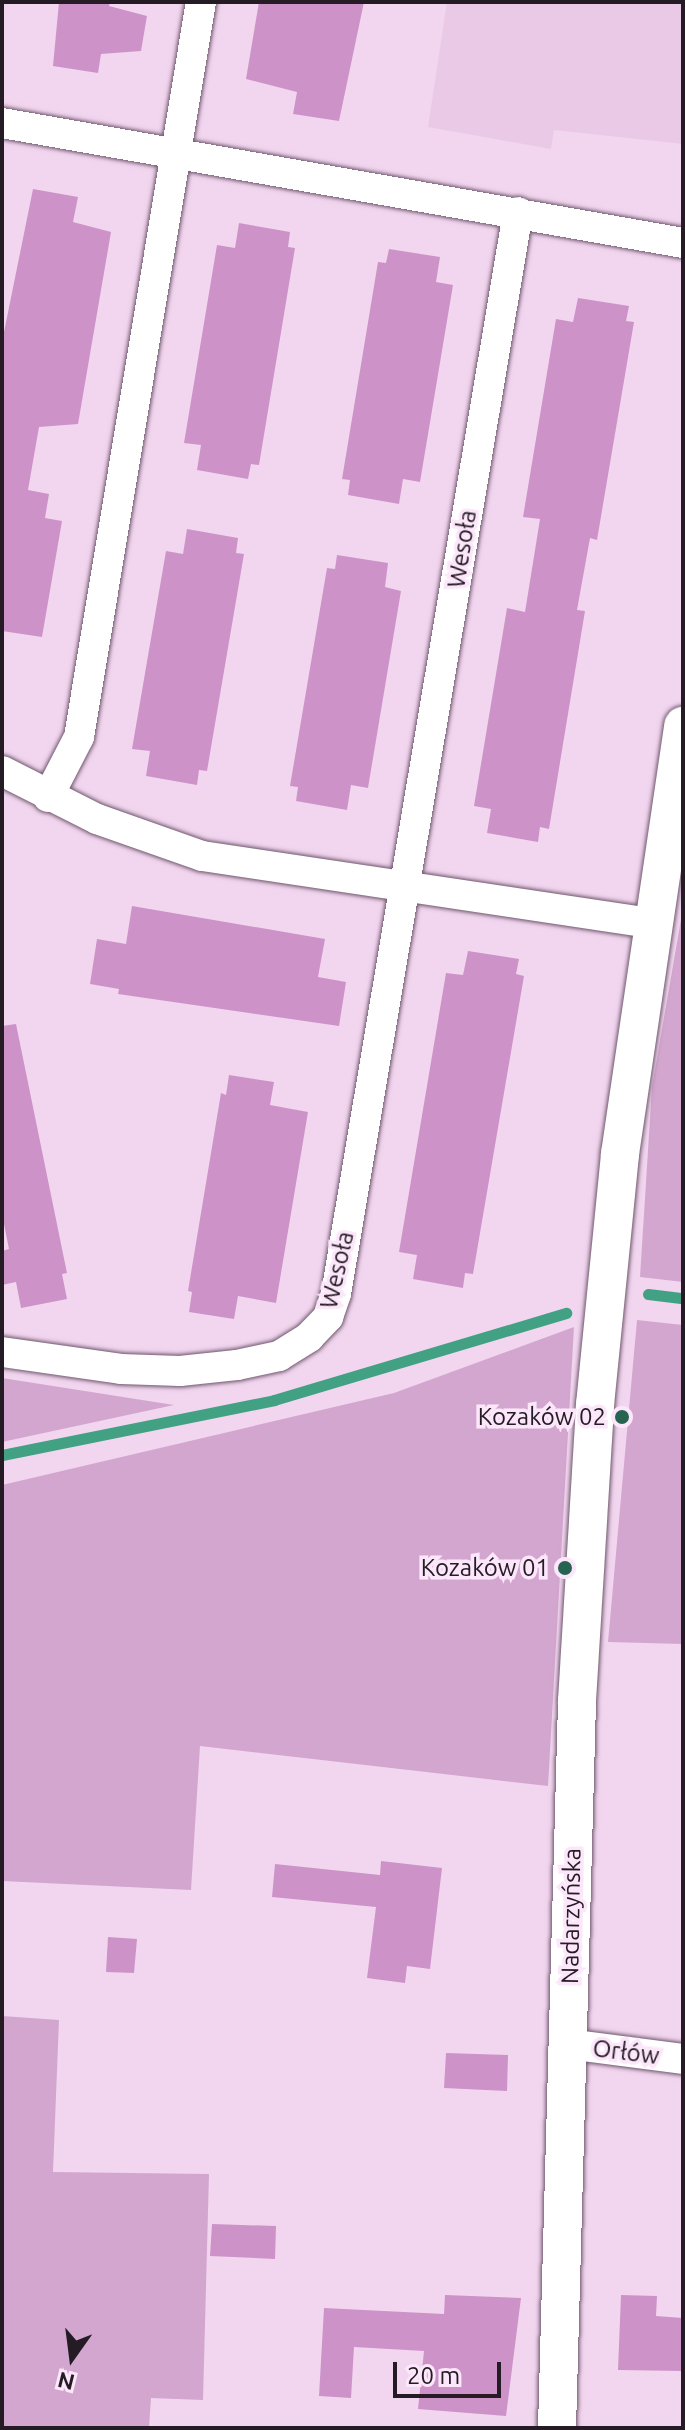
<!DOCTYPE html>
<html>
<head>
<meta charset="utf-8">
<style>
	body { margin:0 }
	#map { position:relative; width:685px; height:2430px; overflow:hidden; background:#f2d6ef; font-family:Ubuntu,sans-serif }
	div>[style] { position:absolute }
	.built>* { inset:0; background:#eac9e7 }
	.green>* { inset:0; background:#d3a6d0 }
	.stream>* { height:11px; margin:-5.5px; padding:0 5.5px; transform-origin:5.5px; border-radius:5.5px; background:#43a183 }
	.building>* { inset:0; background:#cd93c9 }
	.roads { filter:drop-shadow(0 0 2px #6f576d) drop-shadow(0 0 2px #6f576d) }
	.minor>* { height:30px; margin:-15px; padding:0 15px; transform-origin:15px; border-radius:15px; background:#fff }
	.tertiary>* { height:38px; margin:-19px; padding:0 19px; transform-origin:19px; border-radius:19px; background:#fff }
	.dots>* { width:22px; height:22px; translate:-50% -50%; box-sizing:border-box; border:4px solid #fce6fa; border-radius:50% }
	span { translate:-50% -50%; white-space:nowrap; text-align:center; line-height:1.15; -webkit-text-stroke:7px #fce6fa; paint-order:stroke }
	.street-label { font-size:24px; color:#241b24 }
	.poi-label { font-size:24px; color:#241b24 }
	.right { translate:-100% -50%; text-align:right }
	.frame { position:absolute; inset:0; border:4px solid #241b24; pointer-events:none }
	.north { position:absolute; left:32px; top:2318px; width:80px; height:80px; -webkit-text-stroke:6px #fce6fa; paint-order:stroke; rotate:194deg; font-size:22px; font-weight:700; line-height:32px; text-align:center; color:#241b24 }
	.north::after { content:''; display:block; margin:auto; width:28px; height:36px; background:#241b24; clip-path:polygon(50% 0,100% 100%,50% 72%,0 100%) }
	.scale { position:absolute; left:393px; top:2362px; width:108px; height:36px; box-sizing:border-box; border:4px solid #241b24; border-top:0; padding-left:10px; font-size:24px; line-height:28px; white-space:nowrap; color:#241b24; -webkit-text-stroke:6px #fce6fa; paint-order:stroke }
</style>
</head>
<body>
<div id="map">
	<div class="built">
		<i style="clip-path:polygon(447px 2px,683px 2px,683px 144px,554px 130px,551px 149px,428px 127px)"></i>
	</div>
	<div class="green">
		<i style="clip-path:polygon(683px 908px,683px 1282px,640px 1277px,652px 1087px)"></i>
		<i style="clip-path:polygon(637px 1320px,683px 1325px,683px 1644px,608px 1642px)"></i>
		<i style="clip-path:polygon(574px 1327px,548px 1786px,200px 1746px,191px 1890px,2px 1881px,2px 1485px,394px 1393px)"></i>
		<i style="clip-path:polygon(2px 1378px,174px 1405px,2px 1442px)"></i>
		<i style="clip-path:polygon(2px 2016px,59px 2020px,53px 2172px,209px 2174px,203px 2400px,151px 2398px,149px 2428px,2px 2428px)"></i>
	</div>
	<div class="stream">
		<i style="left:648px;top:1294px;width:35px;rotate:7deg"></i>
		<i style="left:2px;top:1455px;width:278px;rotate:-11.4deg"></i>
		<i style="left:274px;top:1400px;width:305px;rotate:-16.6deg"></i>
	</div>
	<div class="building">
		<i style="clip-path:polygon(59px 2px,110px 2px,109px 6px,147px 16px,141px 51px,101px 54px,98px 73px,53px 66px)"></i>
		<i style="clip-path:polygon(259px 2px,364px 2px,339px 121px,293px 114px,297px 92px,246px 79px)"></i>
		<i style="clip-path:polygon(33px 189px,78px 197px,73px 222px,111px 232px,78px 424px,39px 427px,28px 490px,49px 494px,45px 518px,62px 521px,42px 637px,2px 631px,2px 342px)"></i>
		<i style="clip-path:polygon(239px 223px,290px 232px,288px 247px,295px 248px,259px 465px,251px 464px,248px 479px,197px 470px,201px 445px,184px 443px,217px 245px,235px 248px)"></i>
		<i style="clip-path:polygon(389px 249px,440px 257px,436px 282px,453px 285px,420px 482px,403px 479px,399px 504px,348px 495px,350px 480px,342px 479px,378px 262px,386px 263px)"></i>
		<i style="clip-path:polygon(578px 298px,629px 306px,626px 321px,634px 322px,597px 540px,590px 538px,577px 610px,585px 611px,549px 829px,540px 827px,538px 842px,487px 833px,491px 809px,474px 806px,507px 608px,525px 612px,536px 544px,540px 519px,523px 517px,556px 319px,573px 322px)"></i>
		<i style="clip-path:polygon(187px 529px,238px 538px,236px 553px,244px 554px,207px 771px,199px 770px,197px 785px,146px 776px,150px 751px,132px 749px,166px 551px,183px 554px)"></i>
		<i style="clip-path:polygon(337px 555px,388px 563px,385px 587px,401px 591px,368px 788px,351px 785px,347px 810px,296px 801px,298px 787px,290px 786px,327px 568px,335px 569px)"></i>
		<i style="clip-path:polygon(132px 906px,325px 939px,318px 977px,346px 982px,339px 1026px,118px 994px,119px 989px,90px 984px,97px 939px,126px 944px)"></i>
		<i style="clip-path:polygon(468px 951px,519px 959px,516px 974px,524px 976px,473px 1274px,465px 1273px,463px 1288px,413px 1279px,417px 1255px,399px 1252px,446px 973px,463px 975px)"></i>
		<i style="clip-path:polygon(16px 1024px,67px 1273px,62px 1274px,67px 1299px,21px 1308px,16px 1282px,2px 1285px,2px 1251px,9px 1249px,2px 1214px,2px 1026px)"></i>
		<i style="clip-path:polygon(229px 1075px,274px 1082px,270px 1105px,308px 1112px,276px 1303px,238px 1296px,234px 1319px,189px 1312px,192px 1292px,188px 1291px,221px 1093px,226px 1095px)"></i>
		<i style="clip-path:polygon(381px 1861px,442px 1868px,430px 1969px,407px 1966px,405px 1983px,367px 1978px,376px 1907px,272px 1897px,275px 1864px,380px 1875px)"></i>
		<i style="clip-path:polygon(108px 1937px,137px 1939px,134px 1973px,106px 1972px)"></i>
		<i style="clip-path:polygon(446px 2053px,508px 2055px,507px 2091px,444px 2088px)"></i>
		<i style="clip-path:polygon(212px 2224px,276px 2226px,275px 2259px,210px 2256px)"></i>
		<i style="clip-path:polygon(445px 2295px,521px 2298px,506px 2416px,418px 2409px,424px 2351px,354px 2347px,351px 2398px,319px 2396px,324px 2308px,444px 2314px)"></i>
		<i style="clip-path:polygon(621px 2295px,657px 2296px,656px 2316px,683px 2318px,683px 2371px,618px 2370px)"></i>
	</div>
	<div class="roads">
		<div class="minor">
			<i style="left:2px;top:123px;width:691px;rotate:9.99deg"></i>
			<i style="left:2px;top:771px;width:106px;rotate:26.8deg"></i>
			<i style="left:97px;top:819px;width:111px;rotate:19.4deg"></i>
			<i style="left:202px;top:856px;width:454px;rotate:8.5deg"></i>
			<i style="left:48px;top:797px;width:68px;rotate:-62.7deg"></i>
			<i style="left:79px;top:737px;width:745px;rotate:-80.58deg"></i>
			<i style="left:2px;top:1352px;width:120px;rotate:8.1deg"></i>
			<i style="left:121px;top:1369px;width:59px;rotate:1.9deg"></i>
			<i style="left:180px;top:1371px;width:57px;rotate:-6deg"></i>
			<i style="left:237px;top:1365px;width:43px;rotate:-12.1deg"></i>
			<i style="left:279px;top:1356px;width:36px;rotate:-32deg"></i>
			<i style="left:309px;top:1337px;width:28px;rotate:-46deg"></i>
			<i style="left:328px;top:1317px;width:24px;rotate:-71deg"></i>
			<i style="left:336px;top:1294px;width:1097px;rotate:-80.45deg"></i>
			<i style="left:568px;top:2044px;width:116px;rotate:7.4deg"></i>
		</div>
		<div class="tertiary">
			<i style="left:557px;top:2428px;width:727px;rotate:-88.42deg"></i>
			<i style="left:577px;top:1701px;width:297px;rotate:-86.5deg"></i>
			<i style="left:595px;top:1405px;width:252px;rotate:-84.3deg"></i>
			<i style="left:620px;top:1154px;width:433px;rotate:-81.6deg"></i>
		</div>
	</div>
	<div class="dots">
		<i style="left:622px;top:1417px;background:#266451"></i>
		<i style="left:565px;top:1568px;background:#266451"></i>
	</div>
	<div class="street-label">
		<span style="left:462px;top:549px;rotate:-81deg">Wesoła</span>
		<span style="left:337px;top:1270px;rotate:-77deg">Wesoła</span>
		<span style="left:571px;top:1916px;rotate:-89deg">Nadarzyńska</span>
		<span style="left:626px;top:2052px;rotate:7deg">Orłów</span>
	</div>
	<div class="poi-label">
		<span class="right" style="left:606px;top:1417px">Kozaków 02</span>
		<span class="right" style="left:549px;top:1568px">Kozaków 01</span>
	</div>
	<div class="frame"></div>
	<div class="north">N</div>
	<div class="scale">20 m</div>
</div>
</body>
</html>
